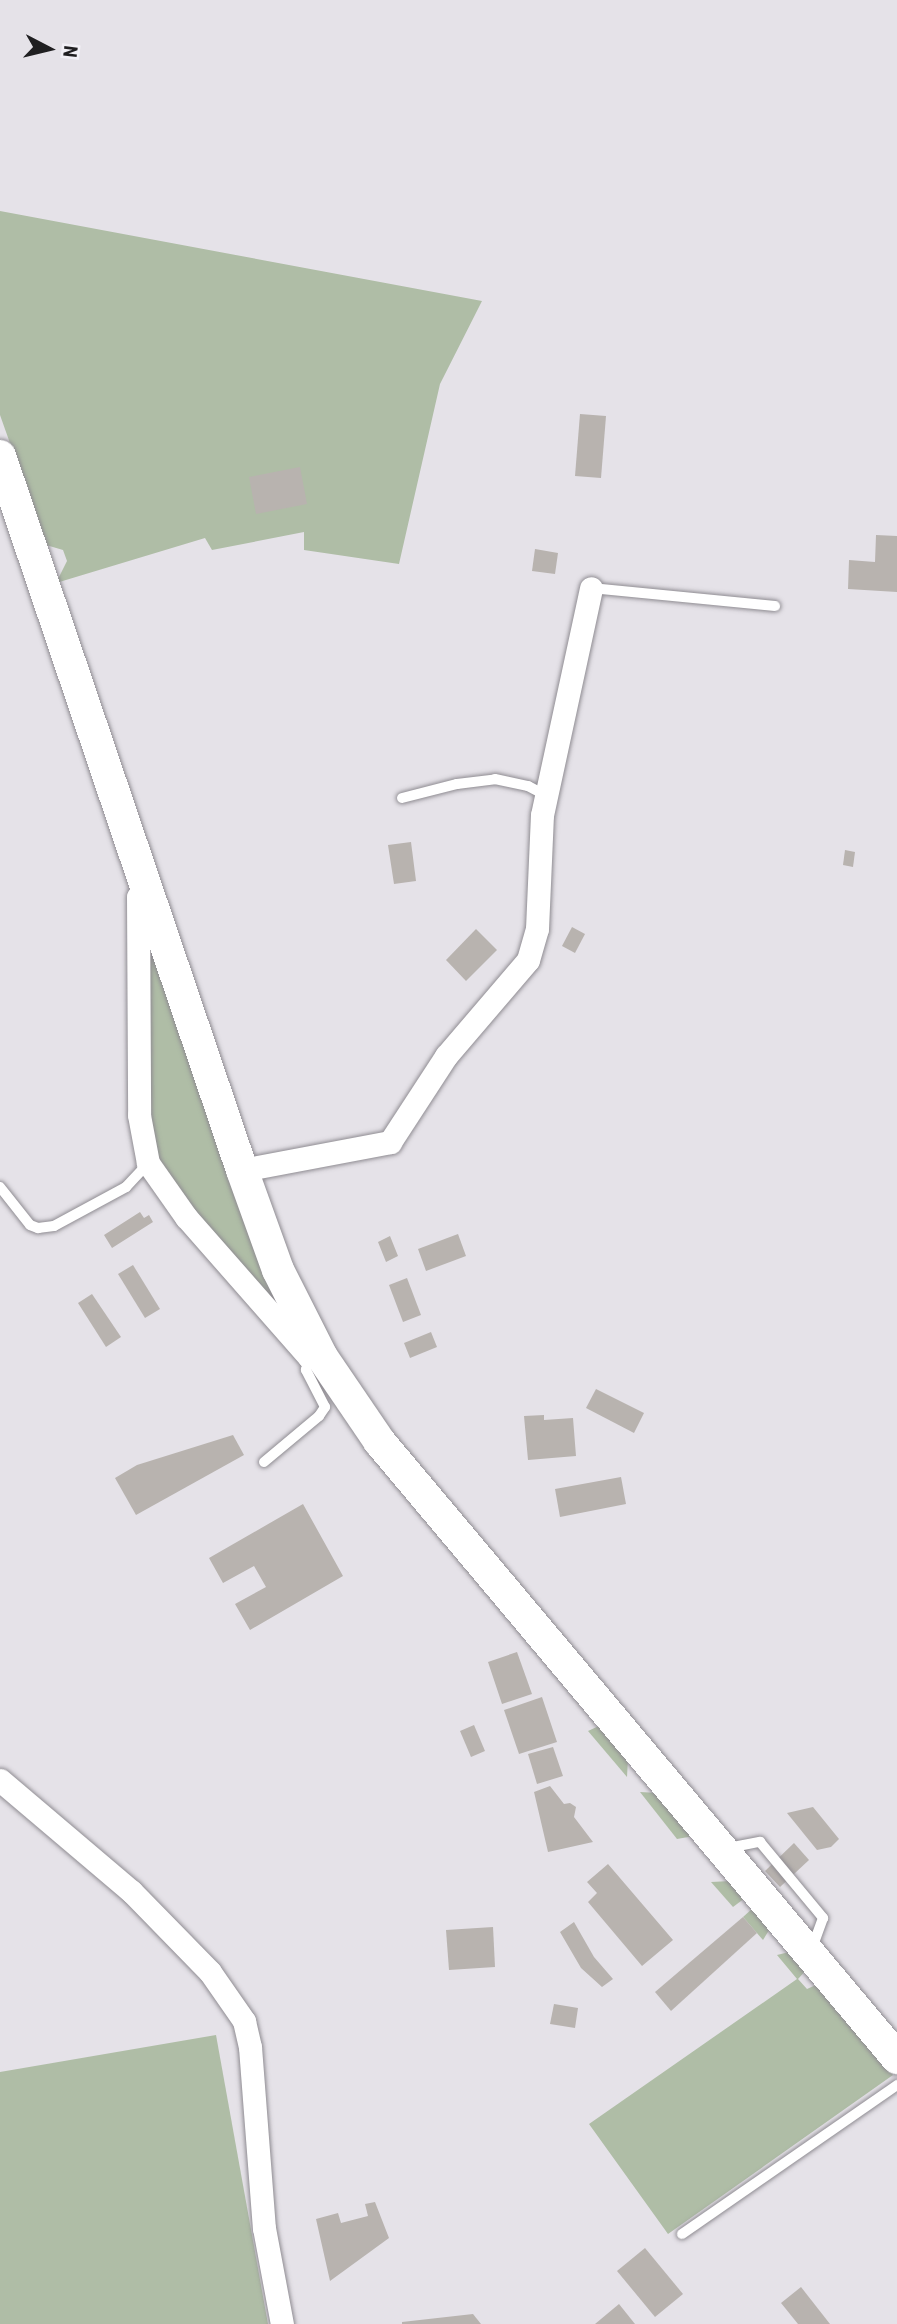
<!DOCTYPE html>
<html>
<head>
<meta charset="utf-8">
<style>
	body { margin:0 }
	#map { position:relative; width:897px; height:2324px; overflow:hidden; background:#e5e2e8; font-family:"Roboto Condensed",sans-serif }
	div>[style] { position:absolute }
	.green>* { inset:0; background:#afbda6 }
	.building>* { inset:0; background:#b8b3af }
	.roads { filter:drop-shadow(0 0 2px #8f8c92) drop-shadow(0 0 2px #8f8c92) }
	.lane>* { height:10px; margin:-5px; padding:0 5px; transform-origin:5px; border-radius:5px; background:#fff }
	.street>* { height:23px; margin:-11.5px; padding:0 11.5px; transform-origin:11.5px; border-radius:11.5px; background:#fff }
	.secondary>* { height:32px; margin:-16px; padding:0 16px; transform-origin:16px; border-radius:16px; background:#fff }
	span { translate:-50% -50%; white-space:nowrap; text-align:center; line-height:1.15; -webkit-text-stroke:5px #f2f0f6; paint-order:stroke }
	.north { position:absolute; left:14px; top:14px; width:70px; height:70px; -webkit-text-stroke:5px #f2f0f6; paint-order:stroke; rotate:97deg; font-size:19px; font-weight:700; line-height:28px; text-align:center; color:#201f21 }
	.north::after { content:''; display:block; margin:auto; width:24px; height:32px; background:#201f21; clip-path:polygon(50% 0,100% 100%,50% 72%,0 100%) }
</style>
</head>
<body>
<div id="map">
	<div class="green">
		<i style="clip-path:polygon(0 211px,482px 301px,440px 384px,399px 564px,304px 550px,304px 532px,212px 550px,205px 538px,56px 583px,67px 561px,63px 550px,46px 545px,0 415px)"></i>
		<i style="clip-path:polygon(150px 926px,299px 1336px,165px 1175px,155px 1159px,146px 1112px)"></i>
		<i style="clip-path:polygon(601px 1725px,628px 1758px,627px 1777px,588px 1731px)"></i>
		<i style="clip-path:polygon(640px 1792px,658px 1793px,694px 1836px,677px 1839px)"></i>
		<i style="clip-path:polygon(731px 1881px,745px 1898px,733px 1907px,711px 1882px)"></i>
		<i style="clip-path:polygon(753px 1908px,771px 1927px,763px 1940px,743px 1917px)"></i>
		<i style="clip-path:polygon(793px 1951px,808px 1968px,798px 1979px,807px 1989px,816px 1985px,893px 2075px,668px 2234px,589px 2124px,797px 1979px,777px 1955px)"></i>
		<i style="clip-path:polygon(216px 2035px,268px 2324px,0 2324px,0 2072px)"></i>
	</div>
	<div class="building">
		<i style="clip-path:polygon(580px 414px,606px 416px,601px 478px,575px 476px)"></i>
		<i style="clip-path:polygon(300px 467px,307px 504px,256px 514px,249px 477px)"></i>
		<i style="clip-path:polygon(876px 535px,897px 536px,897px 592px,848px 589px,849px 560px,875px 562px)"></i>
		<i style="clip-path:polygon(535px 549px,558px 553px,555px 574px,532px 571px)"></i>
		<i style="clip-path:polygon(411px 842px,416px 881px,394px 884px,388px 845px)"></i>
		<i style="clip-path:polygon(845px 850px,855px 852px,853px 867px,843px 865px)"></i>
		<i style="clip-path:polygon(572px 927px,585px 934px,575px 953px,562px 946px)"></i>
		<i style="clip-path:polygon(476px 929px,497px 950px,466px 981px,446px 960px)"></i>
		<i style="clip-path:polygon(140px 1212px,144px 1218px,149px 1215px,153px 1222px,112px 1248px,104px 1235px)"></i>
		<i style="clip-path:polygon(458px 1234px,466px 1256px,426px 1271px,418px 1249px)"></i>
		<i style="clip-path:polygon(390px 1236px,398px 1256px,386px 1262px,378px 1242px)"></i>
		<i style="clip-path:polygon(133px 1265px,160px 1309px,145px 1318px,118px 1274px)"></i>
		<i style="clip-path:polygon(407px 1278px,421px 1315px,403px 1322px,389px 1285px)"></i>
		<i style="clip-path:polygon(92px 1294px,121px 1337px,106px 1347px,78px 1303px)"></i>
		<i style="clip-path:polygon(431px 1332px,437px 1347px,410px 1358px,404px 1343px)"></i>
		<i style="clip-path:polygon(596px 1389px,644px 1413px,634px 1433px,586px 1408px)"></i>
		<i style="clip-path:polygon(544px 1415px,544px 1420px,573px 1418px,576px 1456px,528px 1460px,524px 1416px)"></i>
		<i style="clip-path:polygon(233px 1435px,244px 1455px,136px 1515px,115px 1478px,137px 1465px)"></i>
		<i style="clip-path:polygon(621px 1477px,626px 1504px,560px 1517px,555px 1489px)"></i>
		<i style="clip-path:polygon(303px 1504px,343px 1576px,250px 1630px,235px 1604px,266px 1587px,254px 1566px,223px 1583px,209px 1558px)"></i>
		<i style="clip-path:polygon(517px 1652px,532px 1694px,502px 1704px,488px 1662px)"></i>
		<i style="clip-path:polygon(542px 1697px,557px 1742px,519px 1754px,504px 1710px)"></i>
		<i style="clip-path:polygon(474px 1725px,485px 1751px,471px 1757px,460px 1731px)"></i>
		<i style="clip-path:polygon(553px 1747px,563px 1776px,537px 1784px,528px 1754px)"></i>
		<i style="clip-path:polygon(550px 1786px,564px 1804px,570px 1803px,576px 1807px,574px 1817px,593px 1842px,548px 1852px,534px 1792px)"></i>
		<i style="clip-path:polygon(813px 1807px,839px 1839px,831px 1847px,817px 1850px,787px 1813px)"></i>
		<i style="clip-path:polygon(794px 1843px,809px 1860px,780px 1887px,765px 1871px)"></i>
		<i style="clip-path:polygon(608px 1864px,673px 1940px,642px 1966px,588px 1902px,597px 1893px,587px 1882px)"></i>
		<i style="clip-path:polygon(743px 1917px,757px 1933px,671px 2011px,655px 1992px)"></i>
		<i style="clip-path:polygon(574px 1922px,594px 1957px,613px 1979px,602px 1987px,581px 1968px,560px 1932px)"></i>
		<i style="clip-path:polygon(493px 1927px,495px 1967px,449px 1970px,446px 1930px)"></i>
		<i style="clip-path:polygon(554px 2004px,578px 2008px,575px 2028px,550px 2024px)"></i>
		<i style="clip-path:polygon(375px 2202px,389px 2238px,330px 2281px,316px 2219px,338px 2213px,341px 2223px,368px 2216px,365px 2204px)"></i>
		<i style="clip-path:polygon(645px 2248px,683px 2294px,655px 2317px,617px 2271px)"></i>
		<i style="clip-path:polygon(801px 2287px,830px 2324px,798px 2324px,781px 2303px)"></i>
		<i style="clip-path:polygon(619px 2304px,635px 2324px,595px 2324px)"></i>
		<i style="clip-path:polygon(473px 2314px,481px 2324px,402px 2324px,402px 2322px)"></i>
	</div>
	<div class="roads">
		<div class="lane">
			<i style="left:591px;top:588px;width:185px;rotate:5.6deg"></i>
			<i style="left:402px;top:798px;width:57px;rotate:-14.3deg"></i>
			<i style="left:457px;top:784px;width:38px;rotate:-7deg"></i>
			<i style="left:495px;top:779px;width:34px;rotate:12deg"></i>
			<i style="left:528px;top:786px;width:19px;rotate:28deg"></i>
			<i style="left:0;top:1187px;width:48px;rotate:51.7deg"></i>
			<i style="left:30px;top:1225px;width:9px;rotate:21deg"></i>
			<i style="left:38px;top:1228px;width:16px;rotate:-7deg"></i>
			<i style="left:54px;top:1226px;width:82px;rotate:-28.4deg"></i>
			<i style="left:126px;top:1187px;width:33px;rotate:-47deg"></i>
			<i style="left:264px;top:1462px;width:72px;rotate:-39.9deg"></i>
			<i style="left:319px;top:1416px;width:11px;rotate:-56deg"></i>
			<i style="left:325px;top:1407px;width:42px;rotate:-117.2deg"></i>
			<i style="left:306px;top:1370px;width:13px;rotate:-77deg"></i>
			<i style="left:728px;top:1848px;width:33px;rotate:-11deg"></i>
			<i style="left:760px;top:1842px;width:99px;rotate:50.3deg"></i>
			<i style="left:823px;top:1918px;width:32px;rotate:110deg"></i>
			<i style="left:682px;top:2234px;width:262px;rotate:-34.7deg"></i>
		</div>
		<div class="street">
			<i style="left:146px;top:884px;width:15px;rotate:122deg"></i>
			<i style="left:138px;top:897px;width:218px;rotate:89.7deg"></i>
			<i style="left:139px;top:1115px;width:49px;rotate:79.4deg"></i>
			<i style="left:148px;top:1163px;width:66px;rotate:54.9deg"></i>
			<i style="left:186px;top:1217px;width:186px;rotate:48.7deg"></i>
			<i style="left:309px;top:1357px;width:13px"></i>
			<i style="left:242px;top:1170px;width:151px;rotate:-10.7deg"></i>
			<i style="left:390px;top:1142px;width:103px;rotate:-56.9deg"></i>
			<i style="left:446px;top:1056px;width:126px;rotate:-49.5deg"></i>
			<i style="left:528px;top:960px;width:32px;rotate:-74deg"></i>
			<i style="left:537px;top:929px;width:114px;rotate:-87.5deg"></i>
			<i style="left:542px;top:815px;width:232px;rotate:-77.8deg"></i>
			<i style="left:0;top:1780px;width:172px;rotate:40.3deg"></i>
			<i style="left:131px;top:1891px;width:113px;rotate:45.7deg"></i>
			<i style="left:210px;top:1972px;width:60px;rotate:55.2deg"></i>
			<i style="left:244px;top:2021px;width:27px;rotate:77deg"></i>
			<i style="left:250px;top:2047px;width:182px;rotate:85.6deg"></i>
			<i style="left:264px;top:2228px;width:98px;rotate:79.4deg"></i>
		</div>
		<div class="secondary">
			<i style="left:0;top:456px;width:754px;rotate:71.28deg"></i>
			<i style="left:242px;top:1170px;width:106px;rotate:70.2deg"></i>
			<i style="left:278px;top:1270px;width:97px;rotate:63.2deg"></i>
			<i style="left:322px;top:1357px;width:102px;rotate:55.8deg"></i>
			<i style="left:379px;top:1441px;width:806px;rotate:49.98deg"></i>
		</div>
	</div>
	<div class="north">N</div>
</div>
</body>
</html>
